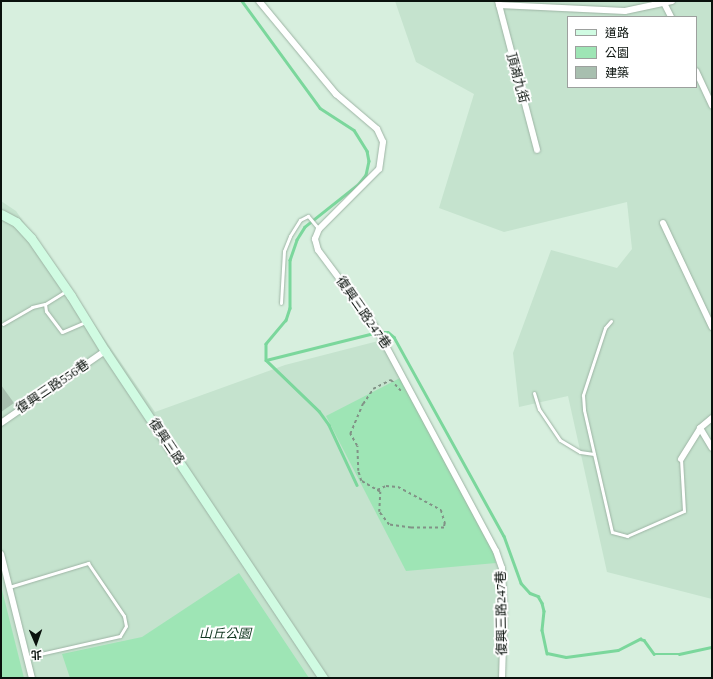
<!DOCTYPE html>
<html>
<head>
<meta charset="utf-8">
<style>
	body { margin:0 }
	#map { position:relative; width:713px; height:679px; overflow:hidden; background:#d7efde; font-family:"Times New Roman","Noto Sans TC",serif }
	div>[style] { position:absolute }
	.built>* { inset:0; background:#c5e3ce }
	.green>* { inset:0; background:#9ee5b5 }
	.stream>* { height:2.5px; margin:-1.25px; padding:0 1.25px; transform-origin:1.25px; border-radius:1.25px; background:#7bd79c }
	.building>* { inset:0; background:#a8bfaf }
	.path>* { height:1.5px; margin-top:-0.75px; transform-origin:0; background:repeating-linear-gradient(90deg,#819286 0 3px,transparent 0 6px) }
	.roads { filter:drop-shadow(0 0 1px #9db4a4) drop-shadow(0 0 1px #9db4a4) }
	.lane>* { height:3px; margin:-1.5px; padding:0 1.5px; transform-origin:1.5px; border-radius:1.5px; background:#fff }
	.street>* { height:6px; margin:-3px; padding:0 3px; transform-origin:3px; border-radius:3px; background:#fff }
	.secondary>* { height:9px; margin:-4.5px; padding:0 4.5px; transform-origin:4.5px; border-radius:4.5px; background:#d0fbe2 }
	span { translate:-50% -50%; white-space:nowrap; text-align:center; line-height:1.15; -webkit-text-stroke:4px #fff; paint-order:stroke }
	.street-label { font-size:13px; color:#0a120d }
	.park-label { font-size:13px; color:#103720; font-style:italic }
	.frame { position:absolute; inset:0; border:2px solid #0a120d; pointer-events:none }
	.legend { position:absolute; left:567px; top:16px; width:130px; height:72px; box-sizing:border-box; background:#fff; border:1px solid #9da09e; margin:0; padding:5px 7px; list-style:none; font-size:12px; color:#0a120d }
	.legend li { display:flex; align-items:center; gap:8px; height:20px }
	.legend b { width:20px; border:1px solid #9da09e }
	.north { position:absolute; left:16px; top:623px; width:40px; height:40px; -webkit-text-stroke:3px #fff; paint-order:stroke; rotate:178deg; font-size:11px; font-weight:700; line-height:16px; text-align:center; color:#0a120d }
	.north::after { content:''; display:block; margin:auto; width:14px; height:18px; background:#0a120d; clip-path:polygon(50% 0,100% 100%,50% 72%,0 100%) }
</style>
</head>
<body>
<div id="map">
	<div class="built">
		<i style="clip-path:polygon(evenodd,395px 1px,712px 1px,712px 599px,607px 572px,568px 396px,519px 407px,513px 353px,551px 250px,617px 268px,632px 249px,627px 202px,504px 232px,439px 208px,474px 94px,416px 62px,395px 1px,568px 17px,696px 17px,696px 87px,568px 87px,568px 17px)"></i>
		<i style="clip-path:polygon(1px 201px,16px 211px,155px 412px,285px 365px,386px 339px,499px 554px,499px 678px,1px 678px)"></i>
	</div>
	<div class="green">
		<i style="clip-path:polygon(400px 378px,492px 548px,496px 563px,406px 571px,326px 416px)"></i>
		<i style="clip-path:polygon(239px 573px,309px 678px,70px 678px,62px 654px,142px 637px)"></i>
		<i style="clip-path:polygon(1px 586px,24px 678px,1px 678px)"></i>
	</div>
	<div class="stream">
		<i style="left:242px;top:1px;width:132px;rotate:53.9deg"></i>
		<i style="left:320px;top:108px;width:40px;rotate:32.9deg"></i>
		<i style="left:354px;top:130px;width:25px;rotate:58deg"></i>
		<i style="left:367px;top:151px;width:10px;rotate:79deg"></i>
		<i style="left:369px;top:161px;width:14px;rotate:102deg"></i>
		<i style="left:366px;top:175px;width:11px;rotate:128deg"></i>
		<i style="left:359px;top:184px;width:69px;rotate:141.5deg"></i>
		<i style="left:305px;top:227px;width:15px;rotate:122deg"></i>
		<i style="left:297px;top:240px;width:21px;rotate:109deg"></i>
		<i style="left:290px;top:260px;width:48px;rotate:90deg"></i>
		<i style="left:290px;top:308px;width:13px;rotate:108deg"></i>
		<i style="left:286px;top:320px;width:31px;rotate:130deg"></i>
		<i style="left:266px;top:344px;width:16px;rotate:90deg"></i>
		<i style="left:266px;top:360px;width:74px;rotate:43.9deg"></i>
		<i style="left:319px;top:411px;width:17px;rotate:54deg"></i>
		<i style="left:329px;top:425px;width:66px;rotate:65deg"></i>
		<i style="left:266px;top:360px;width:115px;rotate:-14deg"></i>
		<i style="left:378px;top:332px;width:10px"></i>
		<i style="left:388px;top:332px;width:8px;rotate:40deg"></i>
		<i style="left:394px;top:337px;width:227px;rotate:61.1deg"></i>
		<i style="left:504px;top:536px;width:50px;rotate:70.1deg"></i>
		<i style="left:521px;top:583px;width:13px;rotate:48deg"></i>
		<i style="left:530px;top:593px;width:9px;rotate:21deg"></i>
		<i style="left:538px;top:596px;width:8px;rotate:60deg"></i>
		<i style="left:542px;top:603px;width:8px;rotate:76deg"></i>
		<i style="left:544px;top:611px;width:19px;rotate:96deg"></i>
		<i style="left:542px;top:630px;width:24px;rotate:78deg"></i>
		<i style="left:547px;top:653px;width:19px;rotate:12deg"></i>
		<i style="left:566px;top:657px;width:52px;rotate:-7.7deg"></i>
		<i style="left:618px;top:650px;width:25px;rotate:-27deg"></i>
		<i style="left:640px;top:639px;width:4px;rotate:14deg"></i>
		<i style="left:644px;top:640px;width:17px;rotate:54deg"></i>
		<i style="left:654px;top:654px;width:25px"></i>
		<i style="left:679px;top:654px;width:34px;rotate:-12deg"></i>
	</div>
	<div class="building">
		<i style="clip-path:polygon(1px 385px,14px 403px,1px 412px)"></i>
	</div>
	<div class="path">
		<i style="left:377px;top:490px;width:10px;rotate:-24deg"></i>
		<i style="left:386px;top:486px;width:12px;rotate:5deg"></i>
		<i style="left:398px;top:487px;width:49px;rotate:28.1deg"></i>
		<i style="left:441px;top:510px;width:14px;rotate:73deg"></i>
		<i style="left:445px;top:523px;width:5px;rotate:101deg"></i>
		<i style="left:444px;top:528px;width:33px;rotate:180deg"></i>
		<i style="left:411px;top:528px;width:22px;rotate:-172deg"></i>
		<i style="left:389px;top:525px;width:16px;rotate:-128deg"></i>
		<i style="left:379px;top:512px;width:20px;rotate:-87deg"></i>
		<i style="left:380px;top:492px;width:22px;rotate:-150deg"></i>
		<i style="left:361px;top:481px;width:10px;rotate:-107deg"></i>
		<i style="left:358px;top:471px;width:25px;rotate:-92deg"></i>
		<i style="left:357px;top:446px;width:14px;rotate:-120deg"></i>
		<i style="left:350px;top:434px;width:33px;rotate:-67deg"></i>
		<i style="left:363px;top:404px;width:18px;rotate:-56deg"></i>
		<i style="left:373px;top:389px;width:20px;rotate:-27deg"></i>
		<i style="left:391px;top:380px;width:18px;rotate:47deg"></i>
	</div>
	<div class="roads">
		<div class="lane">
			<i style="left:66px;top:291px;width:25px;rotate:148deg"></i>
			<i style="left:45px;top:304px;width:7px;rotate:82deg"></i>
			<i style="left:46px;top:311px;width:26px;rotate:53deg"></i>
			<i style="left:62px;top:332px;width:25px;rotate:-23deg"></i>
			<i style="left:281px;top:303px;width:52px;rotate:-86.7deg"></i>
			<i style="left:284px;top:251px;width:16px;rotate:-68deg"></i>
			<i style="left:290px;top:236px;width:19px;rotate:-58deg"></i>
			<i style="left:300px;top:220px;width:9px;rotate:-27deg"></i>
			<i style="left:308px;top:216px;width:17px;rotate:50deg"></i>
			<i style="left:611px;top:321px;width:9px;rotate:131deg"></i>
			<i style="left:605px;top:328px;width:71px;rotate:108.2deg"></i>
			<i style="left:583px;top:395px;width:15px;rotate:86deg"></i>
			<i style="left:584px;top:410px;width:125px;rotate:77.1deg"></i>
			<i style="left:612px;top:532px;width:16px;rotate:15deg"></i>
			<i style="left:627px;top:536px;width:62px;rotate:-23.7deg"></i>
			<i style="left:684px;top:511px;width:52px;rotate:-93.3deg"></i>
			<i style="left:3px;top:324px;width:34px;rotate:-30deg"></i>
			<i style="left:32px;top:307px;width:13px;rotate:-13deg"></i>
			<i style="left:534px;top:393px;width:17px;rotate:73deg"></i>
			<i style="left:539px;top:409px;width:37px;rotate:56deg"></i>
			<i style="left:560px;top:440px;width:23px;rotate:31deg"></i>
			<i style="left:580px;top:452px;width:14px;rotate:8deg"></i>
			<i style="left:9px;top:587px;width:83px;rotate:-16.9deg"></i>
			<i style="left:88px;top:563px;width:64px;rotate:55.8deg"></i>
			<i style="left:124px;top:616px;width:10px;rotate:79deg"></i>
			<i style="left:126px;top:626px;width:12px;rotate:121deg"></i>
			<i style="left:120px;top:636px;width:95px;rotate:167.3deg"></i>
		</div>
		<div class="street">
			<i style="left:259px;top:1px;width:121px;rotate:50.4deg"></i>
			<i style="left:336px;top:94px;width:54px;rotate:40.5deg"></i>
			<i style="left:377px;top:129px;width:14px;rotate:65deg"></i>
			<i style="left:383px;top:142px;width:27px;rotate:98deg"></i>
			<i style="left:379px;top:169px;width:85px;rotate:135deg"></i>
			<i style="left:319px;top:229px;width:11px;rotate:112deg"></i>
			<i style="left:315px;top:239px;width:11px;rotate:75deg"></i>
			<i style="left:318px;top:250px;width:94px;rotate:53.3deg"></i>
			<i style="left:374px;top:325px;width:26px;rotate:61deg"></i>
			<i style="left:387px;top:348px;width:230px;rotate:61.8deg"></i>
			<i style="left:496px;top:551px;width:18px;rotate:71deg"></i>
			<i style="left:502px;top:568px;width:44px;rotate:87.4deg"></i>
			<i style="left:504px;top:612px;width:66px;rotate:91.7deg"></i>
			<i style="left:498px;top:1px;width:154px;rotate:75.3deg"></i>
			<i style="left:664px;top:3px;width:16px;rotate:63deg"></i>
			<i style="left:499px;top:5px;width:126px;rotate:2.7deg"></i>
			<i style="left:625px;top:11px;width:48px;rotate:-12deg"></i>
			<i style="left:696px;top:71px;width:38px;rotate:65deg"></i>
			<i style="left:663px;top:223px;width:115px;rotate:64.8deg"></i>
			<i style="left:1px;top:423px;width:126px;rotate:-34.7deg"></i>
			<i style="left:700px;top:428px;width:23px;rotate:59deg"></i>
			<i style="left:681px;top:459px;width:36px;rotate:-58deg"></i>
			<i style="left:700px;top:428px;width:16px;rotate:-40deg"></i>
			<i style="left:1px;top:554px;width:128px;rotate:76deg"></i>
		</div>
		<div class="secondary">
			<i style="left:1px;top:214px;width:17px;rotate:28deg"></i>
			<i style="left:16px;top:222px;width:22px;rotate:47deg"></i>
			<i style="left:31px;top:238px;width:70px;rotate:55.4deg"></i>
			<i style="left:71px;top:296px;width:65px;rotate:58.3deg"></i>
			<i style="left:105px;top:351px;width:393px;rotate:56.3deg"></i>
		</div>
	</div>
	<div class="street-label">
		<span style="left:517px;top:78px;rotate:75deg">頂湖九街</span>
		<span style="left:363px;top:313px;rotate:55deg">復興三路247巷</span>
		<span style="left:53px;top:387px;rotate:-34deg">復興三路556巷</span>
		<span style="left:166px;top:442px;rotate:56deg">復興三路</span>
		<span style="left:502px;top:613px;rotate:-91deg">復興三路247巷</span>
	</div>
	<div class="park-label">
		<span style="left:225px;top:634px">山丘公園</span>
	</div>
	<div class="frame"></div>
	<ul class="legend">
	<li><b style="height:5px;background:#d0fbe2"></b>道路</li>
	<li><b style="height:11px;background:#9ee5b5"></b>公園</li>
	<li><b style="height:11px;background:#a8bfaf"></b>建築</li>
	</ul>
	<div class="north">北</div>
</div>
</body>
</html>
